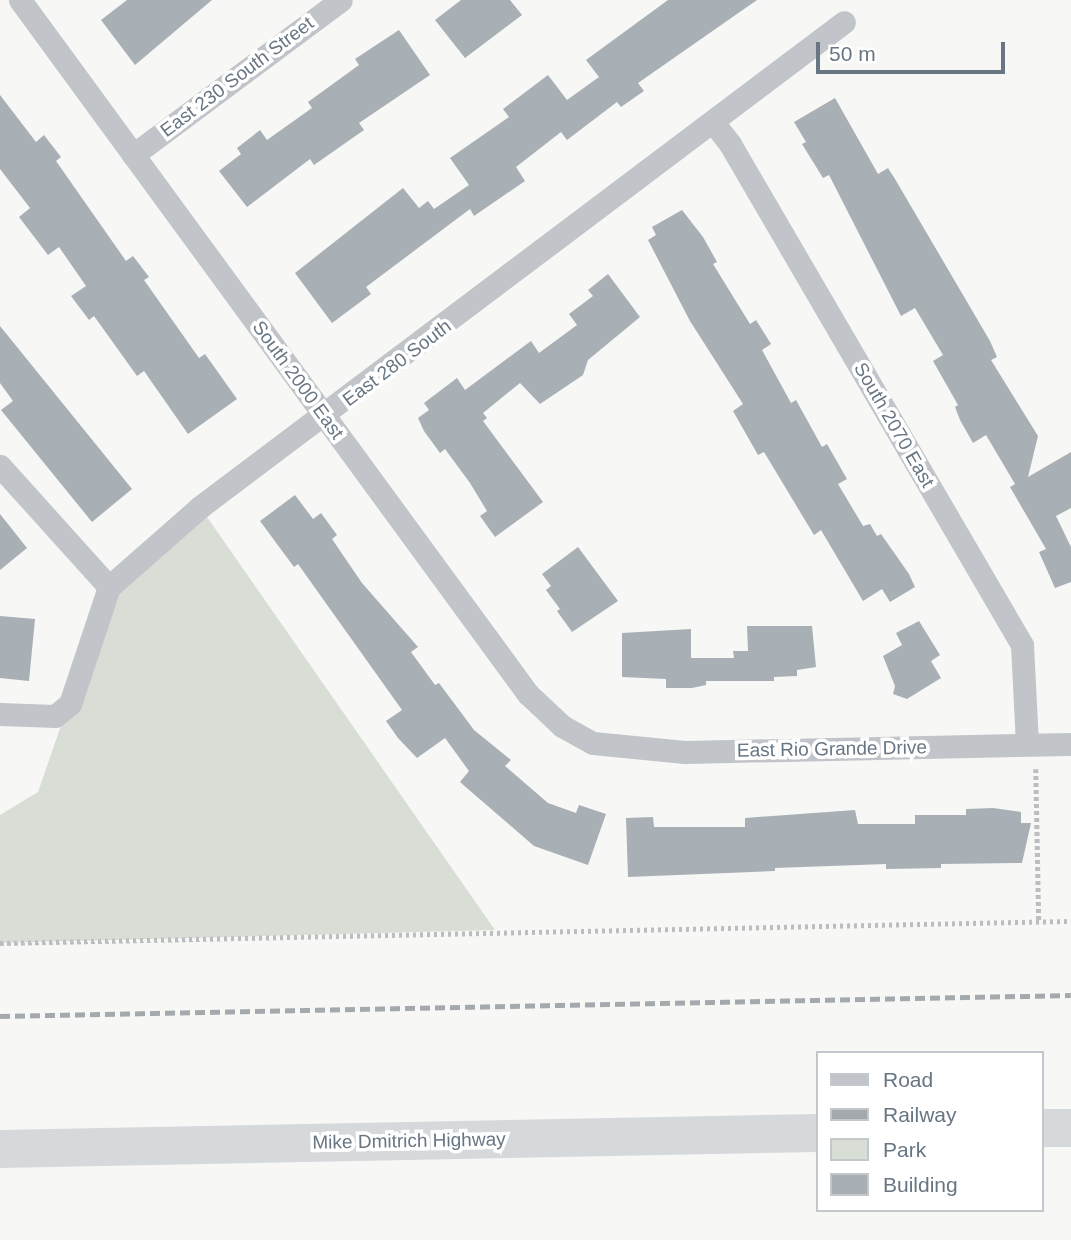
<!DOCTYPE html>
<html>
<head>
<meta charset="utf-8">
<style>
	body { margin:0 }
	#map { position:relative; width:1071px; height:1240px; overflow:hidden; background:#f7f7f5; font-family:Arial,sans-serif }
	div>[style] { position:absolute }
	.green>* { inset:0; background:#d8ded6 }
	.building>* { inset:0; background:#a8afb5 }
	.path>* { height:4.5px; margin-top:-2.25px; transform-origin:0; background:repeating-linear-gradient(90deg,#bbbdc0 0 3.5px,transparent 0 7px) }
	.street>* { height:23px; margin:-11.5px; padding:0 11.5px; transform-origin:11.5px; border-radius:11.5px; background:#c1c4c8 }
	.highway>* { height:38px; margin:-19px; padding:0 19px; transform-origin:19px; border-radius:19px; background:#d5d9dc }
	.rail>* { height:5px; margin-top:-2.5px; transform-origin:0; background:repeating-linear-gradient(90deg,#a4a9ae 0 10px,transparent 0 15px) }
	span { translate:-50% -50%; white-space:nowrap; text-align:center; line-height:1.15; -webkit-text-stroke:7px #fff; paint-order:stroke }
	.street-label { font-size:19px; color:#687683 }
	.legend { position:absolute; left:816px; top:1051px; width:228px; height:161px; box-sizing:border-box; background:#fff; border:2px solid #c3c8cd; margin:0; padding:9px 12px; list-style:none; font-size:21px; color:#687683 }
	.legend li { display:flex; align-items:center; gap:14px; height:35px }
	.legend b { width:35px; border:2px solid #c3c8cd }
	.scale { position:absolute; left:816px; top:42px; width:189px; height:32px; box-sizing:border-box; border:4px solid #687683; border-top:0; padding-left:9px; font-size:21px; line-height:24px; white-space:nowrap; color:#687683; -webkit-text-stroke:5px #fff; paint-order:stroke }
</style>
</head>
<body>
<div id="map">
	<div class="green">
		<i style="clip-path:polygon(200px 507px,495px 930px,0 943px,0 815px,38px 792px,109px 587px)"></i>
	</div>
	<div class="building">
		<i style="clip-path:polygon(127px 0,212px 0,135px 65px,101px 20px)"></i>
		<i style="clip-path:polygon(461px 0,510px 0,522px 15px,465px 58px,435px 20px)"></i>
		<i style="clip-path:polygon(668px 0,757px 0,638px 83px,644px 91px,621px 107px,617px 102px,567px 140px,561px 132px,516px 167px,525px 181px,474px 216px,470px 209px,366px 287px,371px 294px,332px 323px,295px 273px,403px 188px,419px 208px,428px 201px,434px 209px,469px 185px,450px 158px,509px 117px,503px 109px,548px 75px,567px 100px,599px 77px,586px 60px)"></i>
		<i style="clip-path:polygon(399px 30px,430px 75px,359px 123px,364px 130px,314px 165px,310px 159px,247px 207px,219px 171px,241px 154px,237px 148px,260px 130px,267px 140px,312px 108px,308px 102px,359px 65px,355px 59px)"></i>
		<i style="clip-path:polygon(0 95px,36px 142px,44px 135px,61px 157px,56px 161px,126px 261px,133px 256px,149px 277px,144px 280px,199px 358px,205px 354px,237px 399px,188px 434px,144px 371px,137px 376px,94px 316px,89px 320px,71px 296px,86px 286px,59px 247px,48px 255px,19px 217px,30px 208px,0 169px)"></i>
		<i style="clip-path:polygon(835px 98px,878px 174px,888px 168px,895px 179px,990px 341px,997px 357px,991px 360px,1038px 436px,1028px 477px,1071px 452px,1071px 508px,1056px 516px,1071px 547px,1071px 582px,1055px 588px,1039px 552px,1046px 549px,1010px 487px,1015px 484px,986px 435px,973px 443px,960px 420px,955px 407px,958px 405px,933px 361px,943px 355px,915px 308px,901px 316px,829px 175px,823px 178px,802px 144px,806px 142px,794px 122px)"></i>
		<i style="clip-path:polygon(682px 210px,703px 237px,717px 262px,713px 264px,750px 324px,756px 320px,771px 344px,762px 350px,791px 403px,796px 400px,822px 447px,827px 444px,847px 479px,838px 484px,863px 526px,870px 524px,877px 536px,881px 534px,909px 574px,915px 587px,890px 602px,882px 589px,863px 601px,821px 530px,814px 535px,764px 452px,758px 455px,733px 411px,743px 404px,690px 321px,648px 240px,656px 235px,652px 227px)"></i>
		<i style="clip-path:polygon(608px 274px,640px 317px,588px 360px,583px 375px,540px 404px,520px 383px,483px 413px,487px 418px,483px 421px,543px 502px,495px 537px,480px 516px,487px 511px,470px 483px,445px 449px,440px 453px,424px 431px,418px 418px,429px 410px,424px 403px,457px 378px,465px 390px,531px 341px,539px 353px,577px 325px,569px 314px,593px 296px,588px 290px)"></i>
		<i style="clip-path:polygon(0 326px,132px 489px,92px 522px,1px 410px,13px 401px,0 383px)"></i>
		<i style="clip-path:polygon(295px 495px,313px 519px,321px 513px,337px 535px,332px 539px,362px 583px,418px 647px,411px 652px,435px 685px,439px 683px,474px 730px,511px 760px,505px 766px,548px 803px,576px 813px,579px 805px,606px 814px,588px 865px,534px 846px,468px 789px,460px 782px,469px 771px,445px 738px,417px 758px,398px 738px,386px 721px,402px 710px,298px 564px,294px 567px,260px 521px)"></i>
		<i style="clip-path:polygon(0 514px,27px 548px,0 570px)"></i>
		<i style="clip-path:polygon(578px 547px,618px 601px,572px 632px,557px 611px,560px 609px,546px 590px,551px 586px,542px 574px)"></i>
		<i style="clip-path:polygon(0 616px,35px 619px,29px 681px,0 678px)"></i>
		<i style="clip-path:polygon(919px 621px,940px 655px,931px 661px,941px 678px,907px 699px,893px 694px,895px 686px,883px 656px,902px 645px,896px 633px)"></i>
		<i style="clip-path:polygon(747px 626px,812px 626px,816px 667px,797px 670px,797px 676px,774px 677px,774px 681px,706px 681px,706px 685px,692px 688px,666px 688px,666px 679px,622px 677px,622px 633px,691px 629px,691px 658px,734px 658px,733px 651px,748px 651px)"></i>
		<i style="clip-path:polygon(993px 808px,1021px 812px,1021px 823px,1031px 823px,1022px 863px,941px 864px,941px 868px,886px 869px,886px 864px,775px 868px,775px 871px,628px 877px,626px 818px,653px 817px,654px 827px,745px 827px,745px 818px,855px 810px,858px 824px,915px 824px,915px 815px,966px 815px,966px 809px)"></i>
	</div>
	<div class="path">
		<i style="left:1036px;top:769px;width:153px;rotate:88.9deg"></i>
		<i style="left:0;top:943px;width:1071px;rotate:-1.18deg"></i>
	</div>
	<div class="street">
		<i style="left:20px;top:0;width:860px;rotate:53.8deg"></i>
		<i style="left:528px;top:694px;width:47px;rotate:43.3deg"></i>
		<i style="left:562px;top:726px;width:35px;rotate:29deg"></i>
		<i style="left:593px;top:743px;width:92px;rotate:5.6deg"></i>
		<i style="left:685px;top:752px;width:386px;rotate:-1.2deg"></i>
		<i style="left:713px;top:122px;width:28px;rotate:52deg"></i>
		<i style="left:730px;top:144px;width:580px;rotate:59.76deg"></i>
		<i style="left:1022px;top:645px;width:99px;rotate:87.1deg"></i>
		<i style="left:133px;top:155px;width:259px;rotate:-36.7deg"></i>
		<i style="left:0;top:466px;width:163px;rotate:48deg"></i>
		<i style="left:0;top:714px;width:55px;rotate:2.1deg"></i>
		<i style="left:55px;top:716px;width:19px;rotate:-39deg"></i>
		<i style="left:70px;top:704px;width:123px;rotate:-71.6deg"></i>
		<i style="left:109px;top:587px;width:121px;rotate:-41.3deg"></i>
		<i style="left:200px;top:507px;width:806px;rotate:-36.98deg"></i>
	</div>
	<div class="highway">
		<i style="left:1041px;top:1128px;width:30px"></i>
		<i style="left:0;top:1149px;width:817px;rotate:-1.12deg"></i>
	</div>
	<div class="rail">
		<i style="left:0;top:1016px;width:1071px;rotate:-1.12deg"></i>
	</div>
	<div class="street-label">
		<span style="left:237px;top:77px;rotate:-37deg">East 230 South Street</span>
		<span style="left:397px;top:363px;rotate:-37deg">East 280 South</span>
		<span style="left:298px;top:380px;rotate:54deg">South 2000 East</span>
		<span style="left:894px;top:425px;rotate:60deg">South 2070 East</span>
		<span style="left:832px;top:749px;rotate:-1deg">East Rio Grande Drive</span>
		<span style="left:409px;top:1141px;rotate:-1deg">Mike Dmitrich Highway</span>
	</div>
	<ul class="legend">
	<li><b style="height:9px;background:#c1c4c8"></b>Road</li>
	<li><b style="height:9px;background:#a4a9ae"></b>Railway</li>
	<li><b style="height:19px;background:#d8ded6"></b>Park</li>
	<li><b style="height:19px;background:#a8afb5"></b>Building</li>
	</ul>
	<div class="scale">50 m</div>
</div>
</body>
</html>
